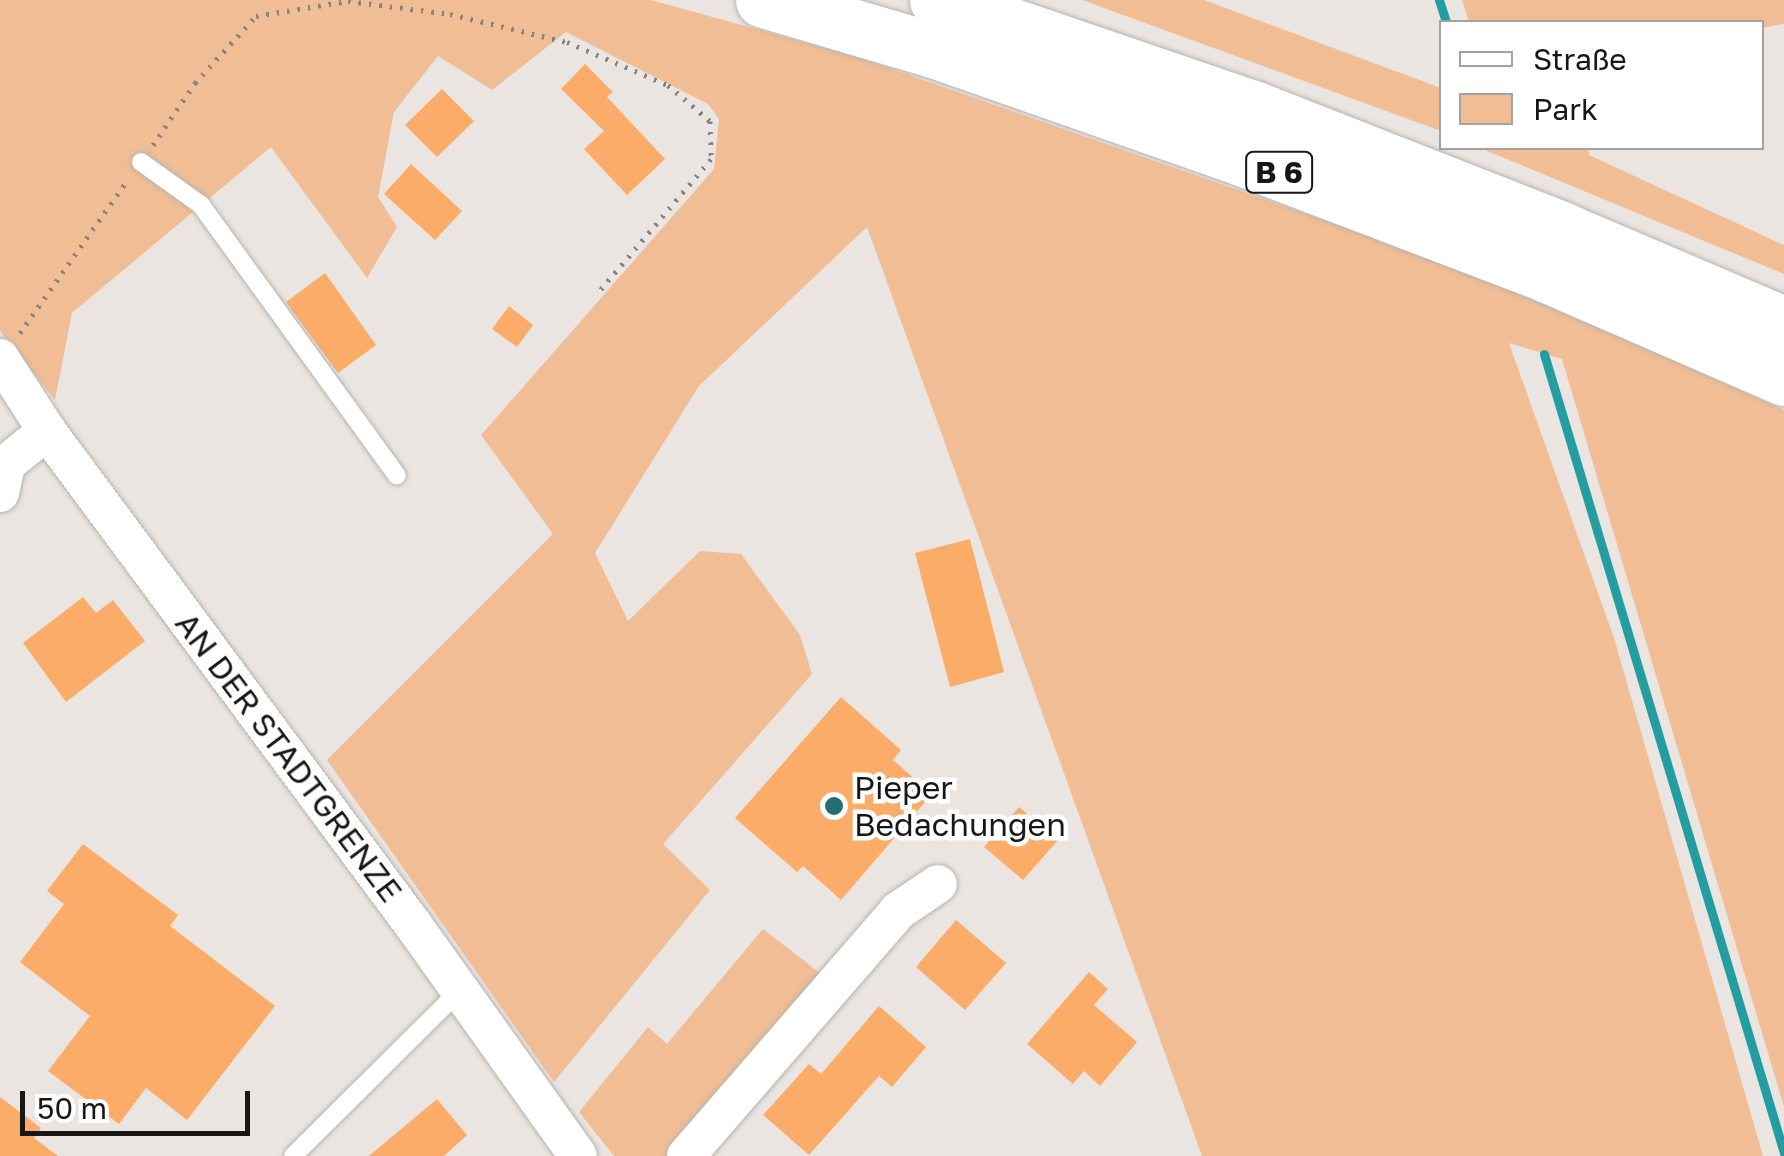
<!DOCTYPE html>
<html>
<head>
<meta charset="utf-8">
<style>
	body { margin:0 }
	#map { position:relative; width:1784px; height:1156px; overflow:hidden; background:#eae5e1; font-family:"Golos Text",sans-serif }
	div>[style] { position:absolute }
	.green>* { inset:0; background:#f0bd95 }
	.stream>* { height:9px; margin:-4.5px; padding:0 4.5px; transform-origin:4.5px; border-radius:4.5px; background:#249da1 }
	.building>* { inset:0; background:#fbac68 }
	.path>* { height:5px; margin-top:-2.5px; transform-origin:0; background:repeating-linear-gradient(90deg,#878380 0 2.5px,transparent 0 10.5px) }
	.roads { filter:drop-shadow(0 0 2px #b8b3af) drop-shadow(0 0 2px #b8b3af) }
	.lane>* { height:18px; margin:-9px; padding:0 9px; transform-origin:9px; border-radius:9px; background:#fff }
	.street>* { height:38px; margin:-19px; padding:0 19px; transform-origin:19px; border-radius:19px; background:#fff }
	.highway>* { height:55px; margin:-27.5px; padding:0 27.5px; transform-origin:27.5px; border-radius:27.5px; background:#fff }
	.dots>* { width:28px; height:28px; translate:-50% -50%; box-sizing:border-box; border:5px solid #fff; border-radius:50% }
	span { translate:-50% -50%; white-space:nowrap; text-align:center; line-height:1.15; -webkit-text-stroke:9px #fff; paint-order:stroke }
	.shield-label span { padding:2px 8px; background:#fff; border:2px solid; border-radius:8px; -webkit-text-stroke-width:0 }
	.shield-label { font-size:30px; color:#191716; font-weight:700 }
	.street-label { font-size:32px; color:#191716 }
	.poi-label { font-size:32px; color:#191716 }
	.left { translate:0 -50%; text-align:left }
	.legend { position:absolute; left:1439px; top:20px; width:325px; height:130px; box-sizing:border-box; background:#fff; border:2px solid #a3a2a2; margin:0; padding:12px 18px; list-style:none; font-size:30px; color:#191716 }
	.legend li { display:flex; align-items:center; gap:20px; height:50px }
	.legend b { width:50px; border:2px solid #a3a2a2 }
	.scale { position:absolute; left:20px; top:1091px; width:230px; height:45px; box-sizing:border-box; border:5px solid #191716; border-top:0; padding-left:12px; font-size:30px; line-height:35px; white-space:nowrap; color:#191716; -webkit-text-stroke:8px #fff; paint-order:stroke }
</style>
</head>
<body>
<div id="map">
	<div class="green">
		<i style="clip-path:polygon(0 0,651px 0,860px 58px,1492px 279px,1784px 410px,1784px 1107px,1562px 359px,1509px 343px,1614px 638px,1763px 1156px,1202px 1156px,867px 227px,699px 386px,595px 553px,628px 621px,700px 551px,741px 554px,800px 635px,812px 674px,663px 844px,710px 890px,554px 1082px,327px 760px,553px 534px,481px 435px,714px 169px,719px 119px,708px 104px,566px 32px,492px 90px,438px 56px,394px 112px,378px 197px,397px 227px,367px 278px,271px 147px,72px 313px,55px 400px,0 331px)"></i>
		<i style="clip-path:polygon(1082px 0,1204px 0,1441px 88px,1441px 131px)"></i>
		<i style="clip-path:polygon(1462px 0,1784px 0,1784px 24px,1762px 28px,1762px 22px,1469px 22px)"></i>
		<i style="clip-path:polygon(1480px 148px,1588px 148px,1589px 155px,1784px 245px,1784px 274px)"></i>
		<i style="clip-path:polygon(763px 929px,824px 976px,668px 1156px,614px 1156px,579px 1112px,648px 1027px,667px 1044px)"></i>
	</div>
	<div class="stream">
		<i style="left:1439px;top:0;width:23px;rotate:72deg"></i>
		<i style="left:1544px;top:354px;width:834px;rotate:73.28deg"></i>
	</div>
	<div class="building">
		<i style="clip-path:polygon(585px 64px,613px 92px,607px 97px,665px 159px,627px 195px,584px 149px,604px 131px,561px 89px)"></i>
		<i style="clip-path:polygon(442px 89px,474px 121px,437px 157px,405px 125px)"></i>
		<i style="clip-path:polygon(411px 164px,462px 211px,435px 240px,384px 194px)"></i>
		<i style="clip-path:polygon(325px 273px,376px 345px,338px 373px,286px 302px)"></i>
		<i style="clip-path:polygon(509px 306px,533px 325px,517px 347px,492px 329px)"></i>
		<i style="clip-path:polygon(970px 539px,1004px 672px,950px 687px,915px 553px)"></i>
		<i style="clip-path:polygon(83px 597px,96px 613px,113px 600px,145px 641px,66px 702px,23px 643px)"></i>
		<i style="clip-path:polygon(841px 697px,901px 750px,893px 760px,932px 794px,841px 900px,803px 866px,797px 872px,735px 818px)"></i>
		<i style="clip-path:polygon(1019px 807px,1058px 840px,1023px 880px,984px 847px)"></i>
		<i style="clip-path:polygon(83px 844px,178px 915px,170px 926px,275px 1006px,187px 1120px,146px 1088px,119px 1124px,48px 1071px,90px 1016px,20px 962px,64px 904px,47px 891px)"></i>
		<i style="clip-path:polygon(956px 920px,1006px 963px,965px 1010px,916px 967px)"></i>
		<i style="clip-path:polygon(1089px 972px,1108px 989px,1094px 1005px,1137px 1042px,1100px 1086px,1084px 1071px,1073px 1084px,1027px 1044px)"></i>
		<i style="clip-path:polygon(879px 1006px,926px 1047px,892px 1087px,879px 1076px,809px 1155px,763px 1115px,809px 1064px,821px 1074px)"></i>
		<i style="clip-path:polygon(0 1097px,41px 1128px,34px 1138px,58px 1156px,0 1156px)"></i>
		<i style="clip-path:polygon(437px 1099px,467px 1135px,444px 1156px,369px 1156px)"></i>
	</div>
	<div class="path">
		<i style="left:153px;top:145px;width:75px;rotate:-55.9deg"></i>
		<i style="left:195px;top:83px;width:91px;rotate:-47.7deg"></i>
		<i style="left:256px;top:16px;width:93px;rotate:-9.3deg"></i>
		<i style="left:348px;top:1px;width:103px;rotate:7.3deg"></i>
		<i style="left:450px;top:14px;width:120px;rotate:13.5deg"></i>
		<i style="left:567px;top:42px;width:110px;rotate:23.1deg"></i>
		<i style="left:668px;top:85px;width:55px;rotate:40.6deg"></i>
		<i style="left:710px;top:121px;width:38px;rotate:88deg"></i>
		<i style="left:711px;top:159px;width:177px;rotate:130.2deg"></i>
		<i style="left:20px;top:333px;width:189px;rotate:-54.9deg"></i>
	</div>
	<div class="roads">
		<div class="lane">
			<i style="left:141px;top:162px;width:74px;rotate:35.6deg"></i>
			<i style="left:201px;top:205px;width:334px;rotate:54.1deg"></i>
			<i style="left:293px;top:1156px;width:235px;rotate:-44.8deg"></i>
		</div>
		<div class="street">
			<i style="left:0;top:358px;width:87px;rotate:57.2deg"></i>
			<i style="left:47px;top:431px;width:616px;rotate:53.45deg"></i>
			<i style="left:414px;top:926px;width:282px;rotate:54.5deg"></i>
			<i style="left:0;top:493px;width:30px;rotate:-78deg"></i>
			<i style="left:6px;top:464px;width:53px;rotate:-38.8deg"></i>
			<i style="left:686px;top:1156px;width:324px;rotate:-49.1deg"></i>
			<i style="left:898px;top:911px;width:48px;rotate:-34deg"></i>
		</div>
		<div class="highway">
			<i style="left:763px;top:0;width:174px;rotate:16.4deg"></i>
			<i style="left:930px;top:49px;width:333px;rotate:19.3deg"></i>
			<i style="left:1244px;top:159px;width:324px;rotate:20.9deg"></i>
			<i style="left:1547px;top:275px;width:258px;rotate:23.5deg"></i>
			<i style="left:937px;top:0;width:334px;rotate:18.9deg"></i>
			<i style="left:1253px;top:108px;width:331px;rotate:21.4deg"></i>
			<i style="left:1561px;top:229px;width:242px;rotate:23.1deg"></i>
		</div>
	</div>
	<div class="dots">
		<i style="left:834px;top:806px;background:#226e71"></i>
	</div>
	<div class="shield-label">
		<span style="left:1279px;top:172px">B 6</span>
	</div>
	<div class="street-label">
		<span style="left:289px;top:757px;rotate:53deg">AN DER STADTGRENZE</span>
	</div>
	<div class="poi-label">
		<span class="left" style="left:854px;top:806px">Pieper<br>Bedachungen</span>
	</div>
	<ul class="legend">
	<li><b style="height:12px;background:#fff"></b>Straße</li>
	<li><b style="height:28px;background:#f0bd95"></b>Park</li>
	</ul>
	<div class="scale">50 m</div>
</div>
</body>
</html>
